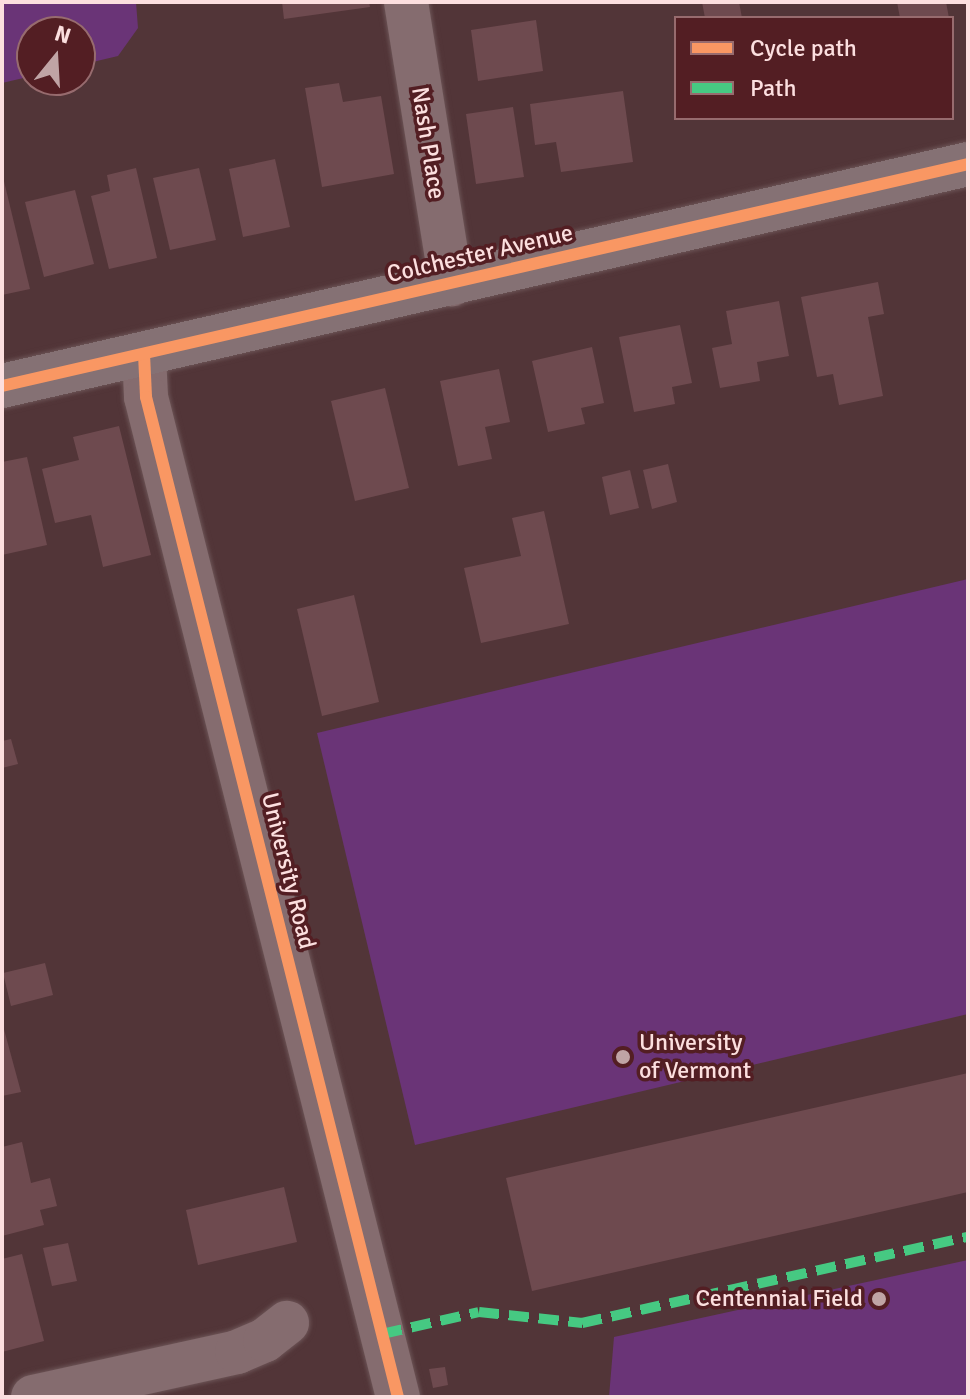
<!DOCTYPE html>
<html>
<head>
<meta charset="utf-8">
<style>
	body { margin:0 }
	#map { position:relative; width:970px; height:1399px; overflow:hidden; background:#523538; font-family:Signika,sans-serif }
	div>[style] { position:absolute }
	.green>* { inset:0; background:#6a3477 }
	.building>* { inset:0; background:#6e4a4f }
	.roads { filter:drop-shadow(0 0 2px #6c5456) drop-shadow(0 0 2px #6c5456) }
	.minor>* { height:44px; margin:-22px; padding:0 22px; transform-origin:22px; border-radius:22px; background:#856c6f }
	.secondary>* { height:44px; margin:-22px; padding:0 22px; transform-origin:22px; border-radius:22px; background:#857174 }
	.quiet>* { height:10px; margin-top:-5px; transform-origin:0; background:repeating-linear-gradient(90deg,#46c982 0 20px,transparent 0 30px) }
	.cycleway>* { height:12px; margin:-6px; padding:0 6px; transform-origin:6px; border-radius:6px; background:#f99763 }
	.dots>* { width:22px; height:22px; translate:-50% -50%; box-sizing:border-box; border:4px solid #531e23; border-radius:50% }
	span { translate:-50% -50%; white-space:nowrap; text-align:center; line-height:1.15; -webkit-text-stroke:7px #531e23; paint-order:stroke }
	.street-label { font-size:24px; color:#fcdfdf }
	.poi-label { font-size:24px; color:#fcdfdf }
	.left { translate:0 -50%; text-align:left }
	.right { translate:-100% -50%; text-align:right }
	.frame { position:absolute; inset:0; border:4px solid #fcdfdf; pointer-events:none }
	.legend { position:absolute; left:674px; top:16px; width:280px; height:104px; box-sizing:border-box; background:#531e23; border:2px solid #976b6e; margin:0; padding:10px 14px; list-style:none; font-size:24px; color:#fcdfdf }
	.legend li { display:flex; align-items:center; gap:16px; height:40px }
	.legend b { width:40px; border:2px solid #976b6e }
	.north { position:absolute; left:16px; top:16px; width:80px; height:80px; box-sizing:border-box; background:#531e23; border:2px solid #976b6e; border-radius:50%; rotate:18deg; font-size:22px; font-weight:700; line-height:32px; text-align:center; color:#fcdfdf }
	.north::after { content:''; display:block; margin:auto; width:28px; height:36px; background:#c0a4a5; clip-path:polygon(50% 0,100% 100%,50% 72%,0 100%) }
</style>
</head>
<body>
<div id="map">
	<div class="green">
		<i style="clip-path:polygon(2px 2px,136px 2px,138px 28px,118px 56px,80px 65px,80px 32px,32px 32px,32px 76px,2px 83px)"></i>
		<i style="clip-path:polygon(968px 579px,968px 1014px,415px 1145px,317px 733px)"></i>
		<i style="clip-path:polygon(968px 1260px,968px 1397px,609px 1397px,614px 1337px)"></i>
	</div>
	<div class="building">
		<i style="clip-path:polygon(282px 2px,369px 2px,370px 7px,284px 19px)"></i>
		<i style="clip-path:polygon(702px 2px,739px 2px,742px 18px,705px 18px)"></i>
		<i style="clip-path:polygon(897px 2px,946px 2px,949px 18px,900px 18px)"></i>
		<i style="clip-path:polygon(536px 20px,543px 71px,478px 81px,471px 30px)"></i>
		<i style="clip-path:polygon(339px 83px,343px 102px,381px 96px,394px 174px,322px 187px,305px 88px)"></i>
		<i style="clip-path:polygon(623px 91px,633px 162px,561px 172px,556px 142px,535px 145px,530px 104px)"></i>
		<i style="clip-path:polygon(513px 107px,524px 177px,476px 184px,466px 114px)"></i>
		<i style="clip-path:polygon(275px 159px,290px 227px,243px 237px,229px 169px)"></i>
		<i style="clip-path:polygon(136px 168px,157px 258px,109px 269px,91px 196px,110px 191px,107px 175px)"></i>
		<i style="clip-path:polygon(199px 168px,216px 240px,170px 250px,153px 178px)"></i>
		<i style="clip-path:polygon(2px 173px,30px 289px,2px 295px)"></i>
		<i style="clip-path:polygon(75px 190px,94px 264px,44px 277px,25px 202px)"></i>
		<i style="clip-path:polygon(878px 282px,884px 314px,868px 317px,883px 396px,839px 405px,833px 374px,817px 377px,801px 297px)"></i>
		<i style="clip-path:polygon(779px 301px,789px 356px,757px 362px,760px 381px,720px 388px,712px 348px,732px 344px,726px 311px)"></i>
		<i style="clip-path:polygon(680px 325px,692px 383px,672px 387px,675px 404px,634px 412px,619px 337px)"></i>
		<i style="clip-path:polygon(592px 347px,604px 403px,581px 408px,585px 424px,548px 432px,532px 361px)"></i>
		<i style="clip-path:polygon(499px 369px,510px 422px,485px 427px,492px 459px,458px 466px,440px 381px)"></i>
		<i style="clip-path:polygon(385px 388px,409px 488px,355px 501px,331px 401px)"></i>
		<i style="clip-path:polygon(119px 426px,151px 555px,103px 567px,91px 515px,55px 523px,42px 469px,79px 460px,73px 437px)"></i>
		<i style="clip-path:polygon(27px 457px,47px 545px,2px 555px,2px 462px)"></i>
		<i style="clip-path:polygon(668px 464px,677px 502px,652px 509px,643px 470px)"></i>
		<i style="clip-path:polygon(630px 470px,639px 508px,610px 515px,602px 477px)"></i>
		<i style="clip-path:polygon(544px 511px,569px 624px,481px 643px,464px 568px,521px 556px,512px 518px)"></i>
		<i style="clip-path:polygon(354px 595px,379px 702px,322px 716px,297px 609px)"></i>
		<i style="clip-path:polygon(11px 739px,18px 764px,2px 768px,2px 741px)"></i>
		<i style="clip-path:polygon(45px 963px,53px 995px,11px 1006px,3px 973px)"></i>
		<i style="clip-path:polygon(2px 1022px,21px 1092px,2px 1096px)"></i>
		<i style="clip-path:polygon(968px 1073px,968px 1192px,532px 1291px,506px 1178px)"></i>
		<i style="clip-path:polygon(22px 1142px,31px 1183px,50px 1178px,57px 1206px,40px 1210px,44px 1225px,2px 1236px,2px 1147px)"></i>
		<i style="clip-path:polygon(284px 1187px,297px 1242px,198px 1265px,186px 1210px)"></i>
		<i style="clip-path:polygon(68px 1243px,77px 1281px,52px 1286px,43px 1248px)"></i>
		<i style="clip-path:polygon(22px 1254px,44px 1341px,2px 1352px,2px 1259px)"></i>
		<i style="clip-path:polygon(445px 1367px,448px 1385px,433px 1388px,429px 1369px)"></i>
	</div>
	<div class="roads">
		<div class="minor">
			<i style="left:406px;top:2px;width:286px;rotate:80.9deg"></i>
			<i style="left:144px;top:354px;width:43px;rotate:87.3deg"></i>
			<i style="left:146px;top:397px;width:1031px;rotate:75.86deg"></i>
			<i style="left:33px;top:1397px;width:209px;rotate:-12.4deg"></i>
			<i style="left:237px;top:1352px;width:30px;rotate:-23deg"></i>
			<i style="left:265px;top:1340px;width:28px;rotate:-38deg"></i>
		</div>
		<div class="secondary">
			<i style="left:2px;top:386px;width:991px;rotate:-12.94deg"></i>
		</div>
	</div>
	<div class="quiet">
		<i style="left:382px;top:1334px;width:99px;rotate:-12.8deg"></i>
		<i style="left:479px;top:1312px;width:104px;rotate:6.1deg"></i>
		<i style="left:582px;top:1323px;width:395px;rotate:-12.6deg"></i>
	</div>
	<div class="cycleway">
		<i style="left:144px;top:354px;width:43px;rotate:87.3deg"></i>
		<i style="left:146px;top:397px;width:1031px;rotate:75.86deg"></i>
		<i style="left:2px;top:386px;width:991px;rotate:-12.94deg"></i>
	</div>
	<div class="dots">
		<i style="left:623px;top:1057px;background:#c0a4a5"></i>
		<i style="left:879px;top:1299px;background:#c0a4a5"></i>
	</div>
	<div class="street-label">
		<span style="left:428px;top:143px;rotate:81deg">Nash Place</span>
		<span style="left:480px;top:254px;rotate:-13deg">Colchester Avenue</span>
		<span style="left:288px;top:871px;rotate:76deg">University Road</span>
	</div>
	<div class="poi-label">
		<span class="left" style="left:639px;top:1057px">University<br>of Vermont</span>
		<span class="right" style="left:863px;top:1299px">Centennial Field</span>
	</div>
	<div class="frame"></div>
	<ul class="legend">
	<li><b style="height:10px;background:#f99763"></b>Cycle path</li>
	<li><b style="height:10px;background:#46c982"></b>Path</li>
	</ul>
	<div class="north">N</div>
</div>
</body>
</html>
